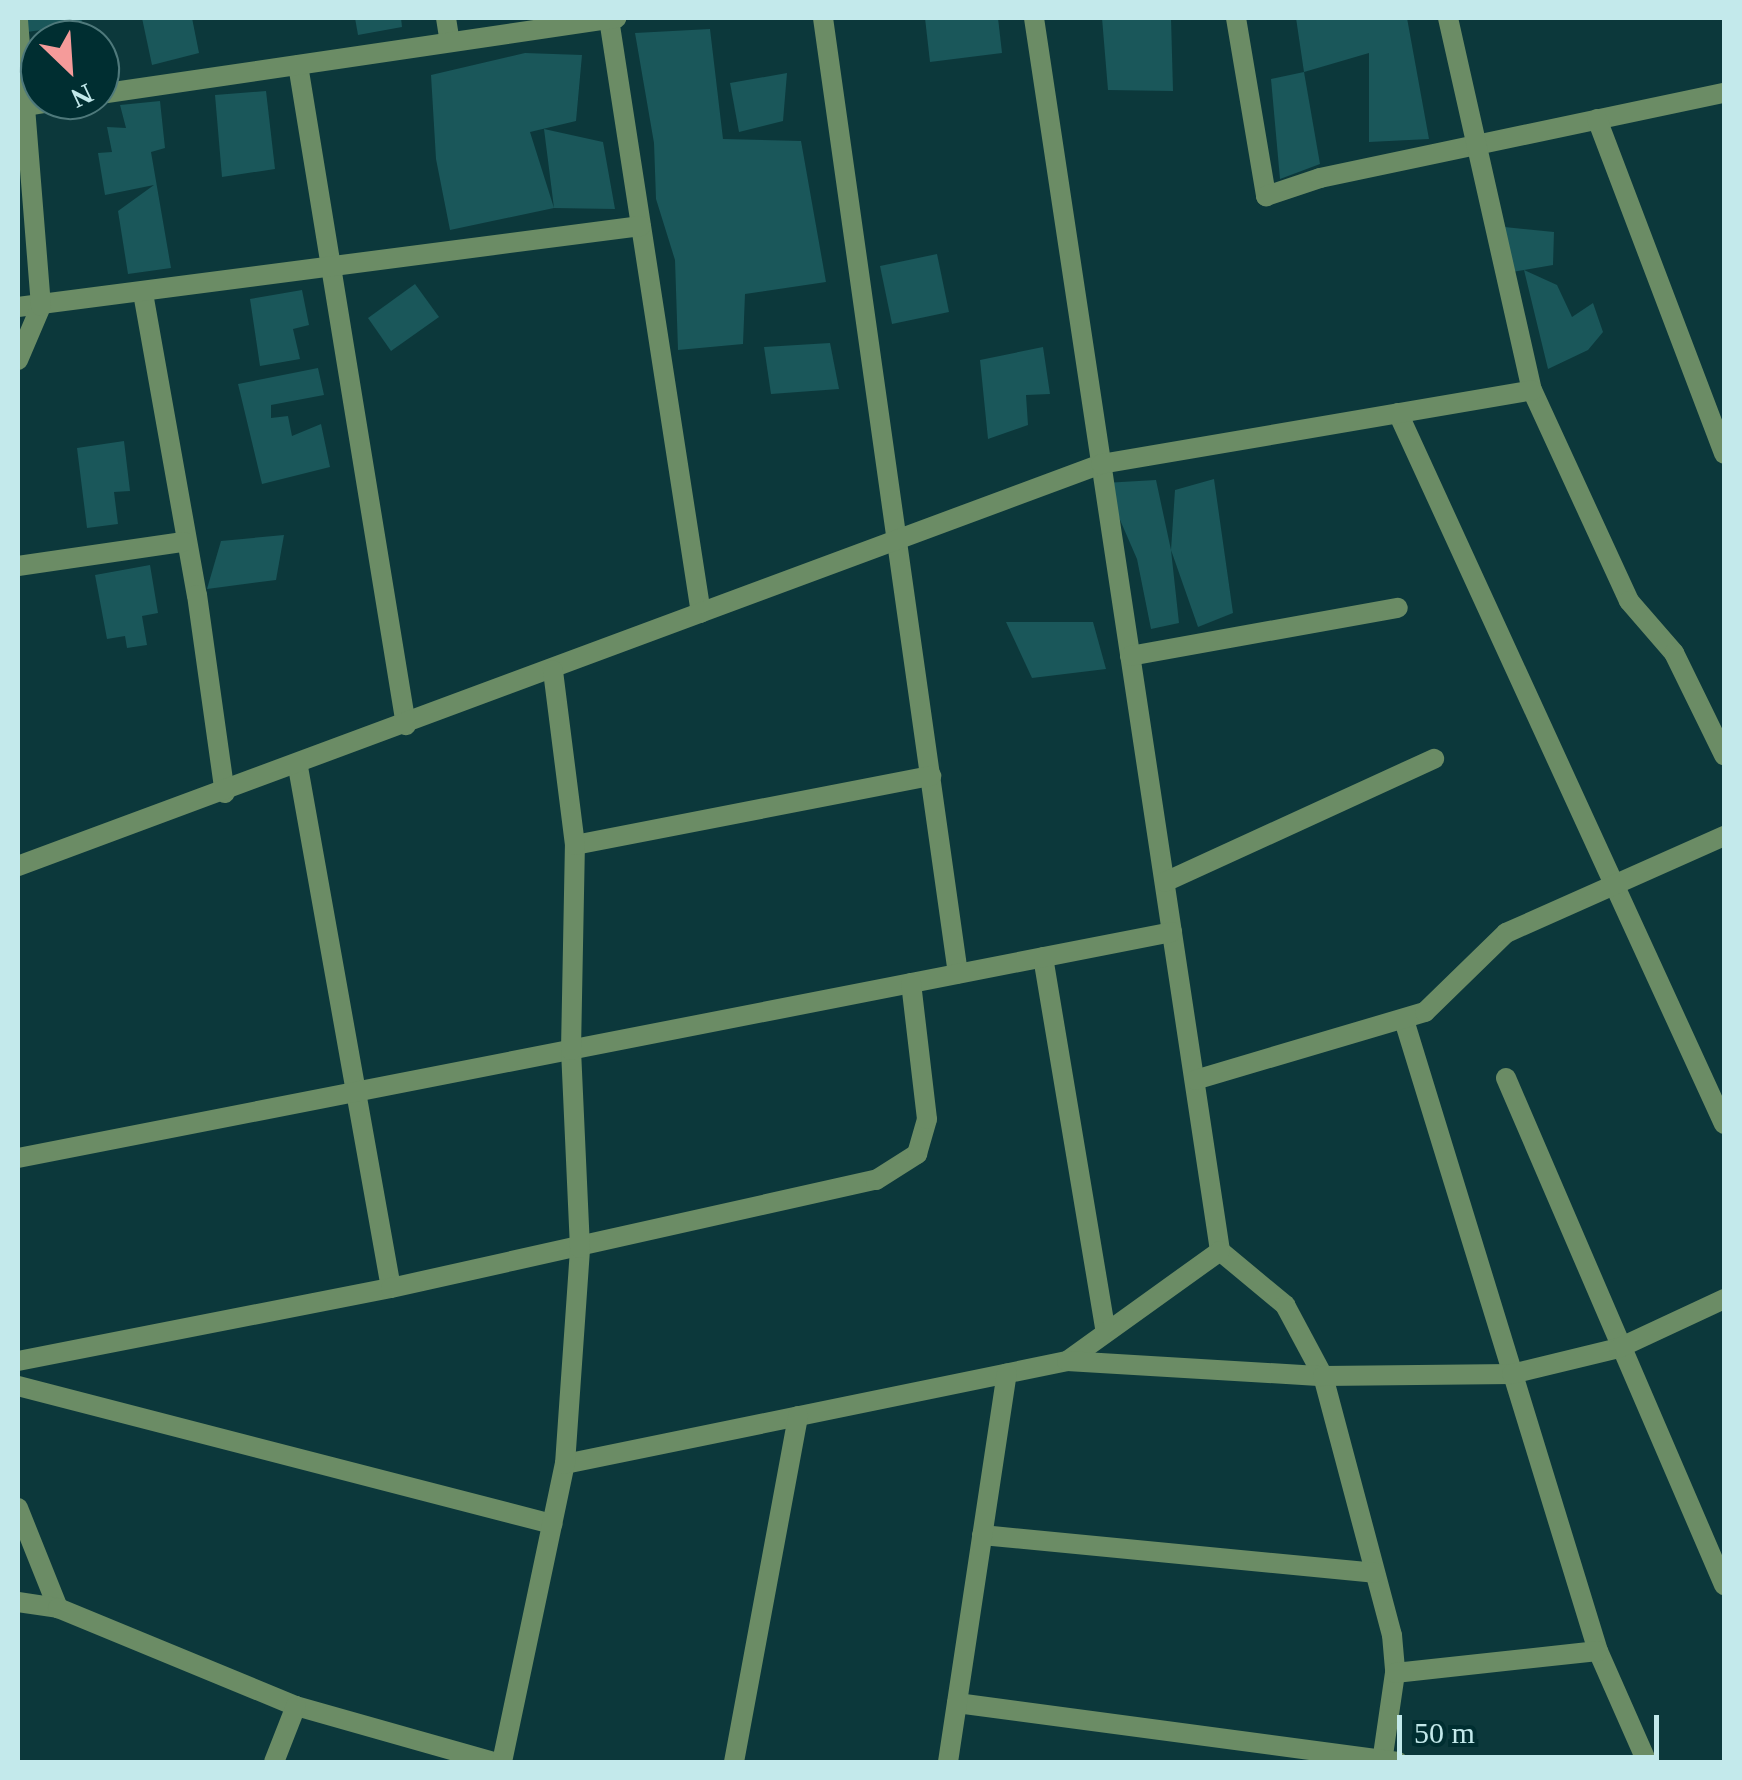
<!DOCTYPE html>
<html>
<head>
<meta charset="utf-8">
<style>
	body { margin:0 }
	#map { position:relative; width:1742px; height:1780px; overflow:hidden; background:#0c383b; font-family:Georgia,serif }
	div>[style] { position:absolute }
	.building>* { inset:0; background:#1a575a }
	.street>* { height:20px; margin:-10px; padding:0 10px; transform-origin:10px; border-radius:10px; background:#6b8c65 }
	span { translate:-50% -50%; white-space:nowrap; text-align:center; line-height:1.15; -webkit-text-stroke:9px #002e31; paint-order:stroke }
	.frame { position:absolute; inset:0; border:20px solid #c3e9eb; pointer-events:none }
	.north { position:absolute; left:20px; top:20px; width:100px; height:100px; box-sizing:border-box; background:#002e31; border:2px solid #4e797b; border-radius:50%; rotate:155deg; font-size:28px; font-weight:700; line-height:40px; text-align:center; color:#c3e9eb }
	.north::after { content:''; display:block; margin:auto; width:35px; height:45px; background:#f59b9a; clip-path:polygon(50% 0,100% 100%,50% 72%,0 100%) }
	.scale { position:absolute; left:1397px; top:1715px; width:262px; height:45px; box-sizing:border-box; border:5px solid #c3e9eb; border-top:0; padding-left:12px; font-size:30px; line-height:35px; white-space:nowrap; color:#c3e9eb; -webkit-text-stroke:8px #002e31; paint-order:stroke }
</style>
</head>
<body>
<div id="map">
	<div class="building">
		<i style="clip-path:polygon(26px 18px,81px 18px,82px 22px,61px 24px,62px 40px,44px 40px,41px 30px,27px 32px)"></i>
		<i style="clip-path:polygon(142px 18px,192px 18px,199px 53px,152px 65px)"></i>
		<i style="clip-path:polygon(355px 18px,401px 18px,402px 27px,358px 35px)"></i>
		<i style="clip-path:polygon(925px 18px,998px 18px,1002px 53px,930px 62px)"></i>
		<i style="clip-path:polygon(1102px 18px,1171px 18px,1173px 91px,1108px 90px)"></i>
		<i style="clip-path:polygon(1296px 18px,1407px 18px,1429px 139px,1369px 142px,1369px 53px,1304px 72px)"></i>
		<i style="clip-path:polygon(710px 29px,723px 139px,801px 141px,826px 282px,745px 294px,743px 344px,678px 350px,675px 260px,656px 199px,654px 143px,635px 33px)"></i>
		<i style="clip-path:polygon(525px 53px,582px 55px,576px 121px,530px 132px,554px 208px,544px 129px,603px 142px,615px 209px,554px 208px,450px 230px,436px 159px,431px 75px)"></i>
		<i style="clip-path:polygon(1304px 72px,1320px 164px,1280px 179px,1271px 79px)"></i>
		<i style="clip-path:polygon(787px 73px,783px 121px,739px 132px,730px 83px)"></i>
		<i style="clip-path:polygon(266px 91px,275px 169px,222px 177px,215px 95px)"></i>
		<i style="clip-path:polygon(160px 101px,165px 148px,151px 152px,171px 268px,128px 274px,118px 211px,154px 185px,105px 195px,98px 153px,112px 152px,107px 127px,126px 128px,120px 105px)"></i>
		<i style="clip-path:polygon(1495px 226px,1554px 232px,1553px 265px,1524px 270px,1557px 285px,1572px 317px,1593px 303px,1603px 332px,1588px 350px,1548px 369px,1524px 270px,1506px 273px)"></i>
		<i style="clip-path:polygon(937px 254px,949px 312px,892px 324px,880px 266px)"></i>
		<i style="clip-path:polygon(415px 284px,439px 317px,391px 351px,368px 318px)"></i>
		<i style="clip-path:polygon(302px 290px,309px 325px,293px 329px,300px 359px,260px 366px,250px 299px)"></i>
		<i style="clip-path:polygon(830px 343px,839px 389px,771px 394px,764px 347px)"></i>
		<i style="clip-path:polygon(1043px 347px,1050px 394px,1026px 395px,1028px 425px,988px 439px,980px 360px)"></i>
		<i style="clip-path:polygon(318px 368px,324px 395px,271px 405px,271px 418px,288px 416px,292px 436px,321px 424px,330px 467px,262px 484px,238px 384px)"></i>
		<i style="clip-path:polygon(124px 441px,130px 491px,114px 492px,118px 524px,87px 528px,77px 448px)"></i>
		<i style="clip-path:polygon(1214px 479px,1233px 613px,1198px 627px,1171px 550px,1179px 623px,1151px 629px,1137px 559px,1104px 483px,1156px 480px,1171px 550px,1175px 490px)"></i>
		<i style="clip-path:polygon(284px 535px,276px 580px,207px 589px,221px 541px)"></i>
		<i style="clip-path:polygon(150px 565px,158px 613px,142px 616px,147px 645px,127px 648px,125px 636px,107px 639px,95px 575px)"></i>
		<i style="clip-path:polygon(1006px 622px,1093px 622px,1106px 669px,1032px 678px)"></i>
	</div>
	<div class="street">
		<i style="left:446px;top:18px;width:24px;rotate:81deg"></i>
		<i style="left:823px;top:18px;width:965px;rotate:81.96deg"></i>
		<i style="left:1034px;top:18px;width:1247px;rotate:81.42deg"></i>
		<i style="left:1236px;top:18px;width:181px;rotate:80.4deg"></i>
		<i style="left:1266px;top:196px;width:57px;rotate:-18.4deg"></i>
		<i style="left:1320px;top:178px;width:413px;rotate:-11.9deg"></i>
		<i style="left:1448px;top:18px;width:381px;rotate:77.3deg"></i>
		<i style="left:1532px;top:390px;width:232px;rotate:65.3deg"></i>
		<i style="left:1629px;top:601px;width:69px;rotate:49.1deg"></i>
		<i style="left:1674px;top:653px;width:114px;rotate:63.9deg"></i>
		<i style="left:609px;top:19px;width:601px;rotate:81.2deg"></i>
		<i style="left:298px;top:65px;width:669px;rotate:80.71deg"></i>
		<i style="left:100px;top:94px;width:522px;rotate:-8.38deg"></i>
		<i style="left:25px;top:106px;width:38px;rotate:-9deg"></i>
		<i style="left:1597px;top:119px;width:358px;rotate:69.2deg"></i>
		<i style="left:143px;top:293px;width:307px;rotate:79.9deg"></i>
		<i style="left:197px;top:595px;width:200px;rotate:82deg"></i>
		<i style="left:18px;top:307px;width:628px;rotate:-7.41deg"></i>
		<i style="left:18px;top:360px;width:59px;rotate:-66.9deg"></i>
		<i style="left:41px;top:306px;width:289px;rotate:-94.6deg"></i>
		<i style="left:1398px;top:413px;width:782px;rotate:65.37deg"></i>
		<i style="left:18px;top:566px;width:167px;rotate:-8.3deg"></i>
		<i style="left:1130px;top:656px;width:272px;rotate:-10.2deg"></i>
		<i style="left:298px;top:767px;width:529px;rotate:79.88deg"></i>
		<i style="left:575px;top:845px;width:363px;rotate:-11deg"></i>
		<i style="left:18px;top:866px;width:1155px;rotate:-20.36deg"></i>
		<i style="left:1101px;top:464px;width:437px;rotate:-9.7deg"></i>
		<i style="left:1165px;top:882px;width:296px;rotate:-24.6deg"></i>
		<i style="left:1043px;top:957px;width:377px;rotate:80.5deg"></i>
		<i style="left:1404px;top:1020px;width:660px;rotate:72.91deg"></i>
		<i style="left:1598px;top:1651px;width:121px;rotate:66.2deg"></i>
		<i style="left:1506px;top:1078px;width:552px;rotate:66.73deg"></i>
		<i style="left:1195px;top:1080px;width:240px;rotate:-16.5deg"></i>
		<i style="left:1425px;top:1012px;width:113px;rotate:-44.3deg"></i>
		<i style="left:1506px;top:933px;width:239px;rotate:-24deg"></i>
		<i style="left:18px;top:1158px;width:1176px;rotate:-11.08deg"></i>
		<i style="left:1220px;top:1251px;width:85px;rotate:39.7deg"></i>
		<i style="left:1285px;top:1305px;width:81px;rotate:61.8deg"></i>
		<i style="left:1323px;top:1376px;width:268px;rotate:75.1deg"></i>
		<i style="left:1392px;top:1635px;width:38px;rotate:85deg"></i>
		<i style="left:1395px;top:1673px;width:90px;rotate:98.3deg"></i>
		<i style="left:18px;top:1361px;width:380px;rotate:-11.1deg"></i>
		<i style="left:391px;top:1288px;width:497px;rotate:-12.6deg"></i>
		<i style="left:876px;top:1180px;width:49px;rotate:-32.4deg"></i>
		<i style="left:917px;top:1154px;width:36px;rotate:-74deg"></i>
		<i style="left:927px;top:1119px;width:137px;rotate:-96.7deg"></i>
		<i style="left:1067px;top:1361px;width:188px;rotate:-35.7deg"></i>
		<i style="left:18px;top:1386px;width:552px;rotate:14.49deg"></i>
		<i style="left:565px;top:1464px;width:512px;rotate:-11.59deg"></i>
		<i style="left:1067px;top:1361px;width:256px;rotate:3.4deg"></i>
		<i style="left:1323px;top:1376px;width:189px;rotate:-0.6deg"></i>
		<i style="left:1512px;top:1374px;width:110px;rotate:-13.7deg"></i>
		<i style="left:1619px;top:1348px;width:116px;rotate:-25deg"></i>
		<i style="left:18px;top:1508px;width:108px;rotate:68.2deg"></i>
		<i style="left:982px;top:1535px;width:394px;rotate:5.5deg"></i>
		<i style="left:18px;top:1602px;width:40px;rotate:8.5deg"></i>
		<i style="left:58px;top:1608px;width:257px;rotate:22.4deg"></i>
		<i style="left:296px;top:1706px;width:206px;rotate:15.8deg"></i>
		<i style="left:1395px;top:1673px;width:204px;rotate:-6.2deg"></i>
		<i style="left:957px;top:1703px;width:445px;rotate:7.6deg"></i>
		<i style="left:274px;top:1762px;width:60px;rotate:-68.6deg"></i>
		<i style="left:502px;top:1762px;width:305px;rotate:-78.1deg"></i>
		<i style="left:565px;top:1464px;width:217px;rotate:-86deg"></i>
		<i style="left:580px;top:1248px;width:198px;rotate:-92.6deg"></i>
		<i style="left:571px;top:1050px;width:205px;rotate:-88.9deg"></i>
		<i style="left:575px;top:845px;width:176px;rotate:-97.2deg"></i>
		<i style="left:734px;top:1762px;width:352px;rotate:-79.5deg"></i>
		<i style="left:948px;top:1762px;width:393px;rotate:-81.4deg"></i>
	</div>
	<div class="frame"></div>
	<div class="north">N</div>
	<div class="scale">50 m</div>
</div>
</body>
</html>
